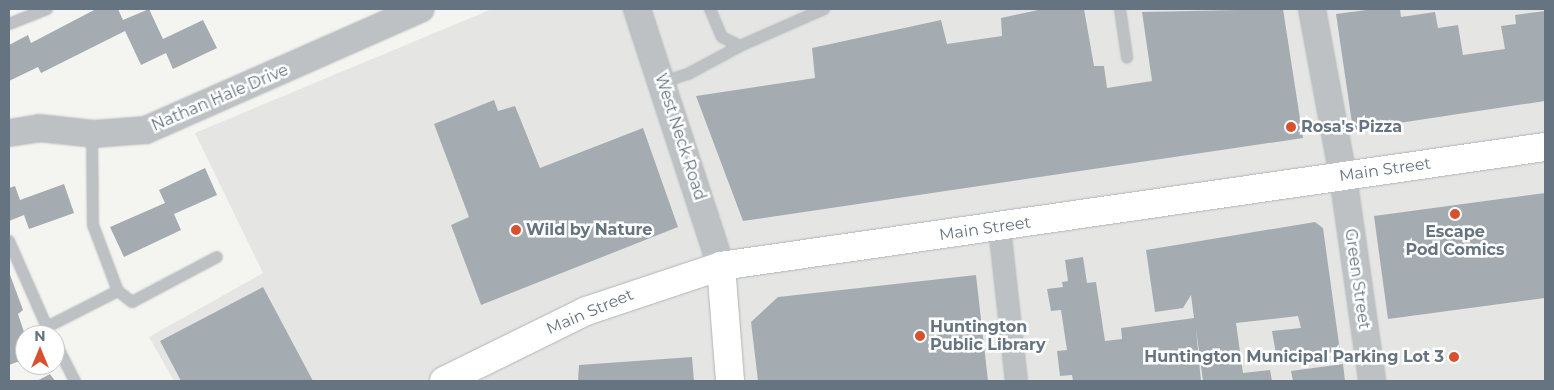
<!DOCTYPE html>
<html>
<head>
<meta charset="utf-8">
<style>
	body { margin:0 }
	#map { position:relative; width:1554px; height:390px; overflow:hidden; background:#f4f4f0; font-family:Montserrat,sans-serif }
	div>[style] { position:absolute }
	.built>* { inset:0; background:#e5e6e4 }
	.building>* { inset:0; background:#a5acb1 }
	.roads { filter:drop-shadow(0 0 1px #b0b5b9) drop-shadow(0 0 1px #b0b5b9) }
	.service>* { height:10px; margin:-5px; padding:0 5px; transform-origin:5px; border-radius:5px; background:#bdc1c4 }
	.minor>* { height:21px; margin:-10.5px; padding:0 10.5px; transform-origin:10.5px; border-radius:10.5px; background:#bdc1c4 }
	.tertiary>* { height:26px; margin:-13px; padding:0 13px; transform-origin:13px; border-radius:13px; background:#bdc1c4 }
	.secondary>* { height:28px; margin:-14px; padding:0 14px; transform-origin:14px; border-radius:14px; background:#fff }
	.primary>* { height:28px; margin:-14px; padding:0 14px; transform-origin:14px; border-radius:14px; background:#fff }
	.dots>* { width:14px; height:14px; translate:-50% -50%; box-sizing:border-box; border:2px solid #fff; border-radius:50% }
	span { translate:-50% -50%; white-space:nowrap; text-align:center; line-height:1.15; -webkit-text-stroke:5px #fff; paint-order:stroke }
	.street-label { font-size:16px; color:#657480 }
	.poi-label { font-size:16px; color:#657480; font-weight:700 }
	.left { translate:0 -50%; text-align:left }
	.right { translate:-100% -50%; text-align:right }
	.frame { position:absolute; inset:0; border:10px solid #657480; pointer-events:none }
	.north { position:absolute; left:15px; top:325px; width:50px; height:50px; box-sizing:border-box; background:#fff; border:1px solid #c1c7cc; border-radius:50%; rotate:0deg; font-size:14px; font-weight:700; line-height:20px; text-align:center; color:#657480 }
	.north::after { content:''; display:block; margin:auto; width:18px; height:22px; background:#d7512e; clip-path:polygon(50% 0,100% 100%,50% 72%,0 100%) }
</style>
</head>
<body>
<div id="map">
	<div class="built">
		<i style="clip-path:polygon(492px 9px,1545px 9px,1545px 381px,174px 381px,149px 337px,263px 273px,195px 133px)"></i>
	</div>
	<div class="building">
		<i style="clip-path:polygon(96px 9px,118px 9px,123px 20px,149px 9px,163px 39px,203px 20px,217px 48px,173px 69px,166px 53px,141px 65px,125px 31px,41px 73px,38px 67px,9px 81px,9px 45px,28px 35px,31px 43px)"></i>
		<i style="clip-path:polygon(1043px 9px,1084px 9px,1094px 66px,1104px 66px,1107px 88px,1152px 81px,1142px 12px,1283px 9px,1303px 138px,743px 221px,696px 96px,815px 78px,812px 48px,941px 20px,947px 44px,1002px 36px,1001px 18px)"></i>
		<i style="clip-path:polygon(1374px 9px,1400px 9px,1401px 17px,1435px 12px,1438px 28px,1458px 25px,1463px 55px,1505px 49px,1501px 26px,1516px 24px,1515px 15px,1545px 11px,1545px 101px,1353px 130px,1336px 14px)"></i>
		<i style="clip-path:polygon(494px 100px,498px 111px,515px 106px,540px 168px,643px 128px,678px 227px,481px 305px,451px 225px,469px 217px,434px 124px)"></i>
		<i style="clip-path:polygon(205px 168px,217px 195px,174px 214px,181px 230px,124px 257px,110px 227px,165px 203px,159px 190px)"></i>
		<i style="clip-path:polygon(64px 184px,74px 213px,29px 229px,24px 215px,9px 221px,9px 188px,15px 186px,20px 200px)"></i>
		<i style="clip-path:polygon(1545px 193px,1545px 298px,1388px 319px,1374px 216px)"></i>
		<i style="clip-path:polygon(1315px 222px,1323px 228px,1340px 351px,1277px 360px,1272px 331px,1301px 328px,1298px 316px,1236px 323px,1243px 373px,1270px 370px,1272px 381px,1203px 381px,1196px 329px,1201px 381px,1073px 381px,1072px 375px,1060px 376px,1057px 351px,1067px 350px,1061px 310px,1051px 311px,1047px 289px,1063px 287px,1062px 282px,1068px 281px,1065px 260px,1083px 257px,1087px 283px,1096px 282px,1105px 341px,1122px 339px,1121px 328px,1194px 318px,1191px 295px,1183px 308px,1155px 312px,1146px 250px)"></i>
		<i style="clip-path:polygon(9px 272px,23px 310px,18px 314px,25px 335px,25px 359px,9px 365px)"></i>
		<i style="clip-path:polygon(976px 275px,988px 381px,758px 381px,751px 322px,778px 297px)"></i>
		<i style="clip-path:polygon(263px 287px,313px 381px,181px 381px,160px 341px)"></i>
		<i style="clip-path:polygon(692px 357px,694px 381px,578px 381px,579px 365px)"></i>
		<i style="clip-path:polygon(1343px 364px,1345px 381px,1293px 381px,1291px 371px)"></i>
		<i style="clip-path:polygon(50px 374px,55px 381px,37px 381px)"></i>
	</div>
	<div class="roads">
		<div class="service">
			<i style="left:710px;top:9px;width:30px;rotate:67deg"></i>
			<i style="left:722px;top:37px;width:20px;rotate:27deg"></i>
			<i style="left:740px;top:46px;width:92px;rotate:-23.8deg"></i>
			<i style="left:1120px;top:9px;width:49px;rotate:81.7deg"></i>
			<i style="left:9px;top:24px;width:41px;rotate:-21.5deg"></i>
			<i style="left:663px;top:82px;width:26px;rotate:-18deg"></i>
			<i style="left:688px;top:74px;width:59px;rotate:-28.3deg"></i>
			<i style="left:92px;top:135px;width:90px;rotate:89.4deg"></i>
			<i style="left:93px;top:225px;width:71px;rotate:69.3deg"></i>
			<i style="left:118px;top:291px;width:18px;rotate:38deg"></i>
			<i style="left:132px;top:302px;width:96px;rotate:-27.9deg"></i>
			<i style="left:9px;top:241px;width:94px;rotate:66.2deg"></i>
			<i style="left:47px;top:327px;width:80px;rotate:-26.9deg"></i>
			<i style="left:55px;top:342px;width:44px;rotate:62.9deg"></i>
		</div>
		<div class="minor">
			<i style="left:999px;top:227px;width:155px;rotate:83.7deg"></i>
		</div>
		<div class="tertiary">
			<i style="left:637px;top:9px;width:270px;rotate:71.9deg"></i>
			<i style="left:1312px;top:9px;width:170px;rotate:79.5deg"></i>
			<i style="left:1343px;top:176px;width:207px;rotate:81.9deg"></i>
			<i style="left:9px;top:133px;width:30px;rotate:-9deg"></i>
			<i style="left:39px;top:128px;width:55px;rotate:6.2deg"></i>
			<i style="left:94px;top:134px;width:52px;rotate:-4.4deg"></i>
			<i style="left:146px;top:130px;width:300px;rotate:-23.8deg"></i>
		</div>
		<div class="secondary">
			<i style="left:721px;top:266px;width:115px;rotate:85.5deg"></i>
		</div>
		<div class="primary">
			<i style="left:444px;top:381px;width:158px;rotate:-26.2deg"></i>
			<i style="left:586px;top:311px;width:142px;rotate:-18.4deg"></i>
			<i style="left:721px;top:266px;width:833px;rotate:-8.22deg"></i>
		</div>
	</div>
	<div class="dots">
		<i style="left:1291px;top:127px;background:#d7512e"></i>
		<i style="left:1455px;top:214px;background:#d7512e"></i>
		<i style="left:516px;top:230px;background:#d7512e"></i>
		<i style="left:920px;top:336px;background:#d7512e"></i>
		<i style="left:1454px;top:357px;background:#d7512e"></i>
	</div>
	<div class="street-label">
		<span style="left:220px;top:98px;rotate:-23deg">Nathan Hale Drive</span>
		<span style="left:680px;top:137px;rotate:72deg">West Neck Road</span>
		<span style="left:1385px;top:170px;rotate:-8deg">Main Street</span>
		<span style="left:985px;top:229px;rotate:-8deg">Main Street</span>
		<span style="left:1357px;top:279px;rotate:82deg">Green Street</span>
		<span style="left:590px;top:312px;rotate:-23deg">Main Street</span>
	</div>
	<div class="poi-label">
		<span class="left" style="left:1301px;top:127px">Rosa's Pizza</span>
		<span class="left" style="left:526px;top:230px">Wild by Nature</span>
		<span style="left:1455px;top:241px">Escape<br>Pod Comics</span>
		<span class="left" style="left:930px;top:336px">Huntington<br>Public Library</span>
		<span class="right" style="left:1444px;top:357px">Huntington Municipal Parking Lot 3</span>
	</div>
	<div class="frame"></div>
	<div class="north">N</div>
</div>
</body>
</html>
